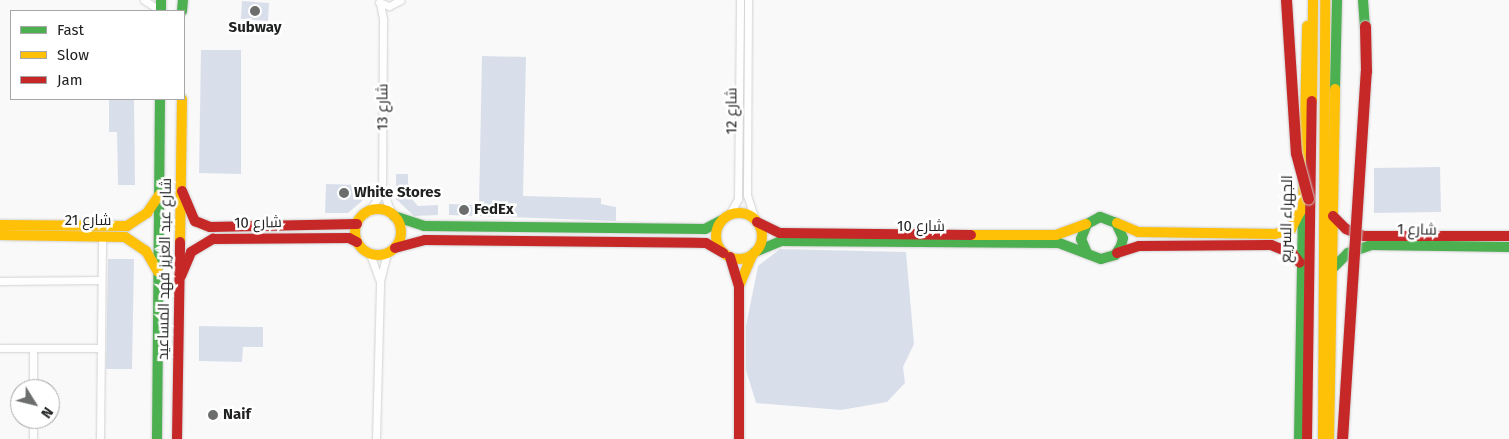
<!DOCTYPE html>
<html>
<head>
<meta charset="utf-8">
<style>
	body { margin:0 }
	#map { position:relative; width:1509px; height:439px; overflow:hidden; background:#f9f9fa; font-family:"Fira Sans",Cairo,sans-serif }
	div>[style] { position:absolute }
	.building>* { inset:0; background:#d9dfea }
	.roads { filter:drop-shadow(0 0 1px #d1d1d2) drop-shadow(0 0 1px #d1d1d2) }
	.street>* { height:7px; margin:-3.5px; padding:0 3.5px; transform-origin:3.5px; border-radius:3.5px; background:#fefefe }
	.fast>* { height:10px; margin:-5px; padding:0 5px; transform-origin:5px; border-radius:5px; background:#4caf50 }
	.slow>* { height:10px; margin:-5px; padding:0 5px; transform-origin:5px; border-radius:5px; background:#ffc107 }
	.slow>.ring { margin:-5px; padding:0; box-sizing:content-box; background:none; border:10px solid #ffc107; border-radius:50% }
	.jam>* { height:10px; margin:-5px; padding:0 5px; transform-origin:5px; border-radius:5px; background:#c62828 }
	.bridges { filter:drop-shadow(0 0 1px #d1d1d2) drop-shadow(0 0 1px #d1d1d2) }
	.jam-bridge>* { height:11px; margin:-5.5px; padding:0 5.5px; transform-origin:5.5px; border-radius:5.5px; background:#c62828 }
	.dots>* { width:14px; height:14px; translate:-50% -50%; box-sizing:border-box; border:2px solid #fff; border-radius:50% }
	span { translate:-50% -50%; white-space:nowrap; text-align:center; line-height:1.15; -webkit-text-stroke:5px #fff; paint-order:stroke }
	.poi-label { font-size:15px; color:#202121; font-weight:700 }
	.left { translate:0 -50%; text-align:left }
	.street-label { font-size:15px; color:#202121 }
	.legend { position:absolute; left:10px; top:10px; width:175px; height:90px; box-sizing:border-box; background:#fff; border:1px solid #a6a6a6; margin:0; padding:6px 9px; list-style:none; font-size:15px; color:#202121 }
	.legend li { display:flex; align-items:center; gap:10px; height:25px }
	.legend b { width:25px; border:1px solid #a6a6a6 }
	.north { position:absolute; left:10px; top:379px; width:50px; height:50px; box-sizing:border-box; background:#fff; border:1px solid #a6a6a6; border-radius:50%; rotate:126deg; font-size:14px; font-weight:700; line-height:20px; text-align:center; color:#202121 }
	.north::after { content:''; display:block; margin:auto; width:18px; height:22px; background:#6c6d6d; clip-path:polygon(50% 0,100% 100%,50% 72%,0 100%) }
</style>
</head>
<body>
<div id="map">
	<div class="building">
		<i style="clip-path:polygon(242px 1px,269px 3px,268px 21px,241px 19px)"></i>
		<i style="clip-path:polygon(201px 50px,241px 50px,241px 174px,199px 173px)"></i>
		<i style="clip-path:polygon(482px 56px,526px 57px,523px 196px,601px 198px,601px 204px,616px 207px,616px 221px,449px 215px,449px 204px,479px 205px)"></i>
		<i style="clip-path:polygon(109px 99px,134px 99px,135px 185px,118px 185px,117px 132px,109px 132px)"></i>
		<i style="clip-path:polygon(1440px 167px,1441px 212px,1374px 213px,1374px 168px)"></i>
		<i style="clip-path:polygon(396px 174px,408px 174px,408px 195px,418px 206px,438px 205px,438px 215px,414px 216px,396px 199px)"></i>
		<i style="clip-path:polygon(326px 184px,362px 185px,362px 201px,348px 213px,325px 213px)"></i>
		<i style="clip-path:polygon(780px 249px,906px 252px,914px 344px,903px 367px,905px 383px,887px 402px,841px 410px,756px 403px,746px 370px,746px 326px,758px 266px)"></i>
		<i style="clip-path:polygon(108px 259px,134px 259px,132px 369px,106px 369px)"></i>
		<i style="clip-path:polygon(199px 326px,263px 327px,263px 347px,243px 347px,242px 362px,199px 361px)"></i>
	</div>
	<div class="roads">
		<div class="street">
			<i style="left:144px;top:0;width:20px;rotate:33deg"></i>
			<i style="left:748px;top:0;width:195px;rotate:90.3deg"></i>
			<i style="left:747px;top:195px;width:26px;rotate:72deg"></i>
			<i style="left:379px;top:2px;width:11px;rotate:22deg"></i>
			<i style="left:389px;top:6px;width:13px;rotate:-27deg"></i>
			<i style="left:380px;top:3px;width:16px;rotate:79deg"></i>
			<i style="left:383px;top:19px;width:170px;rotate:90.3deg"></i>
			<i style="left:382px;top:189px;width:26px;rotate:69deg"></i>
			<i style="left:369px;top:212px;width:26px;rotate:-59deg"></i>
			<i style="left:729px;top:215px;width:18px;rotate:-61deg"></i>
			<i style="left:738px;top:199px;width:199px;rotate:-89.4deg"></i>
			<i style="left:370px;top:254px;width:29px;rotate:70deg"></i>
			<i style="left:0;top:281px;width:101px;rotate:-0.6deg"></i>
			<i style="left:0;top:348px;width:101px"></i>
			<i style="left:33px;top:389px;width:41px;rotate:-90deg"></i>
			<i style="left:33px;top:439px;width:20px;rotate:-90deg"></i>
			<i style="left:100px;top:439px;width:202px;rotate:-89.4deg"></i>
			<i style="left:376px;top:439px;width:158px;rotate:-88.5deg"></i>
			<i style="left:380px;top:281px;width:29px;rotate:-76deg"></i>
		</div>
		<div class="fast">
			<i style="left:161px;top:0;width:11px;rotate:90deg"></i>
			<i style="left:1363px;top:0;width:26px;rotate:86deg"></i>
			<i style="left:182px;top:11px;width:11px;rotate:-85deg"></i>
			<i style="left:1335px;top:89px;width:89px;rotate:-88.7deg"></i>
			<i style="left:394px;top:216px;width:32px;rotate:18deg"></i>
			<i style="left:424px;top:226px;width:281px;rotate:0.6deg"></i>
			<i style="left:705px;top:229px;width:19px;rotate:-28deg"></i>
			<i style="left:755px;top:252px;width:28px;rotate:-23deg"></i>
			<i style="left:781px;top:241px;width:278px;rotate:0.4deg"></i>
			<i style="left:1059px;top:243px;width:45px;rotate:20.9deg"></i>
			<i style="left:1101px;top:259px;width:15px;rotate:-16deg"></i>
			<i style="left:1115px;top:255px;width:11px;rotate:-56deg"></i>
			<i style="left:1121px;top:246px;width:8px;rotate:-76deg"></i>
			<i style="left:1123px;top:238px;width:17px;rotate:-115deg"></i>
			<i style="left:1116px;top:223px;width:17px;rotate:-159deg"></i>
			<i style="left:1100px;top:217px;width:15px;rotate:152deg"></i>
			<i style="left:1087px;top:224px;width:16px;rotate:112deg"></i>
			<i style="left:1081px;top:239px;width:15px;rotate:67deg"></i>
			<i style="left:1332px;top:269px;width:23px;rotate:-45deg"></i>
			<i style="left:1348px;top:253px;width:24px;rotate:-19deg"></i>
			<i style="left:1371px;top:245px;width:138px;rotate:0.8deg"></i>
			<i style="left:157px;top:439px;width:340px;rotate:-89.5deg"></i>
			<i style="left:1299px;top:439px;width:230px;rotate:-89deg"></i>
		</div>
		<div class="slow">
			<i style="left:1312px;top:101px;width:101px;rotate:-89.4deg"></i>
			<i style="left:1303px;top:209px;width:183px;rotate:-88.7deg"></i>
			<i class="ring" style="left:355px;top:209px;width:36px;height:36px"></i>
			<i class="ring" style="left:716px;top:213px;width:36px;height:36px"></i>
			<i style="left:1117px;top:223px;width:23px;rotate:23deg"></i>
			<i style="left:1138px;top:232px;width:137px;rotate:0.8deg"></i>
			<i style="left:1275px;top:234px;width:17px;rotate:-17deg"></i>
			<i style="left:1291px;top:229px;width:21px;rotate:-62deg"></i>
			<i style="left:0;top:225px;width:127px;rotate:0.5deg"></i>
			<i style="left:127px;top:226px;width:24px;rotate:-33deg"></i>
			<i style="left:147px;top:213px;width:22px;rotate:-56deg"></i>
			<i style="left:0;top:235px;width:125px;rotate:0.9deg"></i>
			<i style="left:125px;top:237px;width:25px;rotate:34deg"></i>
			<i style="left:146px;top:251px;width:24px;rotate:60deg"></i>
			<i style="left:971px;top:235px;width:85px"></i>
			<i style="left:1056px;top:235px;width:32px;rotate:-20deg"></i>
			<i style="left:180px;top:242px;width:143px;rotate:-89.2deg"></i>
			<i style="left:739px;top:286px;width:34px;rotate:-67deg"></i>
			<i style="left:1323px;top:439px;width:439px;rotate:-89.7deg"></i>
			<i style="left:1329px;top:439px;width:350px;rotate:-89deg"></i>
		</div>
		<div class="jam">
			<i style="left:182px;top:191px;width:33px;rotate:67deg"></i>
			<i style="left:195px;top:221px;width:16px;rotate:22deg"></i>
			<i style="left:210px;top:227px;width:147px;rotate:-1.2deg"></i>
			<i style="left:1333px;top:216px;width:18px;rotate:45deg"></i>
			<i style="left:1346px;top:229px;width:18px;rotate:22deg"></i>
			<i style="left:1363px;top:236px;width:146px"></i>
			<i style="left:757px;top:222px;width:25px;rotate:26deg"></i>
			<i style="left:780px;top:233px;width:191px;rotate:0.6deg"></i>
			<i style="left:395px;top:248px;width:31px;rotate:-15deg"></i>
			<i style="left:425px;top:240px;width:281px;rotate:0.6deg"></i>
			<i style="left:706px;top:243px;width:20px;rotate:30deg"></i>
			<i style="left:1117px;top:253px;width:23px;rotate:-18deg"></i>
			<i style="left:1139px;top:246px;width:132px;rotate:-0.4deg"></i>
			<i style="left:1271px;top:245px;width:24px;rotate:22deg"></i>
			<i style="left:1293px;top:254px;width:11px;rotate:52deg"></i>
			<i style="left:730px;top:257px;width:30px;rotate:73deg"></i>
			<i style="left:739px;top:286px;width:153px;rotate:90deg"></i>
			<i style="left:181px;top:276px;width:26px;rotate:-67deg"></i>
			<i style="left:191px;top:252px;width:26px;rotate:-31deg"></i>
			<i style="left:213px;top:239px;width:136px;rotate:-0.4deg"></i>
			<i style="left:349px;top:238px;width:9px;rotate:27deg"></i>
			<i style="left:177px;top:439px;width:197px;rotate:-89.1deg"></i>
			<i style="left:1307px;top:439px;width:338px;rotate:-89.2deg"></i>
		</div>
	</div>
	<div class="bridges">
		<div class="jam-bridge">
			<i style="left:1286px;top:0;width:153px;rotate:86.3deg"></i>
			<i style="left:1296px;top:153px;width:47px;rotate:75.1deg"></i>
			<i style="left:1342px;top:439px;width:369px;rotate:-86.3deg"></i>
			<i style="left:1366px;top:71px;width:45px;rotate:-91.3deg"></i>
		</div>
	</div>
	<div class="dots">
		<i style="left:255px;top:11px;background:#6c6d6d"></i>
		<i style="left:344px;top:193px;background:#6c6d6d"></i>
		<i style="left:464px;top:210px;background:#6c6d6d"></i>
		<i style="left:213px;top:415px;background:#6c6d6d"></i>
	</div>
	<div class="poi-label">
		<span style="left:255px;top:28px">Subway</span>
		<span class="left" style="left:354px;top:193px">White Stores</span>
		<span class="left" style="left:474px;top:210px">FedEx</span>
		<span class="left" style="left:223px;top:415px">Naif</span>
	</div>
	<div class="street-label">
		<span style="left:383px;top:107px;rotate:-90deg">شارع 13</span>
		<span style="left:732px;top:111px;rotate:-90deg">شارع 12</span>
		<span style="left:1287px;top:219px;rotate:-89deg">الجهراء السريع</span>
		<span style="left:88px;top:221px">شارع 21</span>
		<span style="left:258px;top:223px;rotate:-1deg">شارع 10</span>
		<span style="left:921px;top:227px">شارع 10</span>
		<span style="left:1417px;top:230px;rotate:1deg">شارع 1</span>
		<span style="left:165px;top:269px;rotate:-89deg">شارع عبد العزيز فهد المساعيد</span>
	</div>
	<ul class="legend">
	<li><b style="height:6px;background:#4caf50"></b>Fast</li>
	<li><b style="height:6px;background:#ffc107"></b>Slow</li>
	<li><b style="height:6px;background:#c62828"></b>Jam</li>
	</ul>
	<div class="north">N</div>
</div>
</body>
</html>
